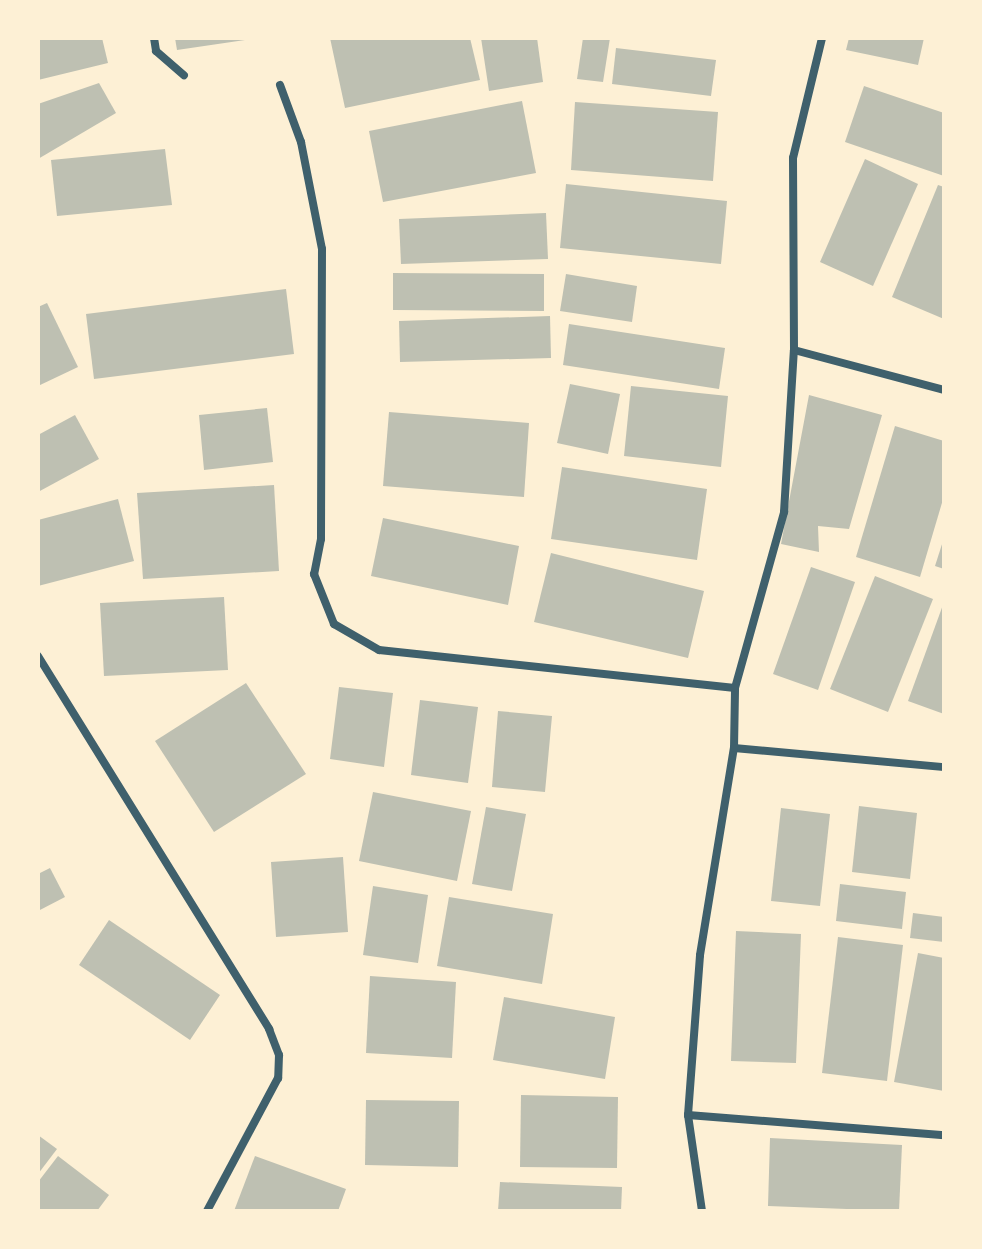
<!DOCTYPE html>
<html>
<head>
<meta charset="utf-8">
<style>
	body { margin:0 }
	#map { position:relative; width:982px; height:1249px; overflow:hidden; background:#fdf0d5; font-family:"PT Sans",sans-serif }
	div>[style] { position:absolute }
	.building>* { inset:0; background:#bec0b2 }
	.minor>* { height:8px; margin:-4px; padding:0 4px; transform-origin:4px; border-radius:4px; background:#3f606c }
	span { translate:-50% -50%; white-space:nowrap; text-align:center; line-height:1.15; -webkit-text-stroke:6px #fdf0d5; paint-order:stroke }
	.frame { position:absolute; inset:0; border:40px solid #fdf0d5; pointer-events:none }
</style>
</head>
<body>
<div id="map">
	<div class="building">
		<i style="clip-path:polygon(38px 38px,102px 38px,108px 63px,38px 80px)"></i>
		<i style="clip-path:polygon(175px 38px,245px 38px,245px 40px,177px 50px)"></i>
		<i style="clip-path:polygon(330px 38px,470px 38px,480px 80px,345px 108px)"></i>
		<i style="clip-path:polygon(481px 38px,537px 38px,543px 82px,489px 91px)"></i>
		<i style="clip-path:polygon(583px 38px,610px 38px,603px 82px,577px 79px)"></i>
		<i style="clip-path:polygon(849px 38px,924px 38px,918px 65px,846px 50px)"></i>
		<i style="clip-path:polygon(616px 48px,716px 60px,711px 96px,612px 84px)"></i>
		<i style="clip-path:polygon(99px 83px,116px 113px,38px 159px,38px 104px)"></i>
		<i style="clip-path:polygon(864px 86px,944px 113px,944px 176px,845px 142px)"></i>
		<i style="clip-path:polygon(522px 101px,536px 173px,383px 202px,369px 131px)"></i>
		<i style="clip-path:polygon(575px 102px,718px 112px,713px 181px,571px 170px)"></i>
		<i style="clip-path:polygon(165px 149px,172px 205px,57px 216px,51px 160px)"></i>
		<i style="clip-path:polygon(865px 159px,918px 184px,873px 286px,820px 262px)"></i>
		<i style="clip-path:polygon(566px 184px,727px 201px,721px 264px,560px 248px)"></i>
		<i style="clip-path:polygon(938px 185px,944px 187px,944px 319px,892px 297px)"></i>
		<i style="clip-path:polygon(546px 213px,548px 259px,401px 264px,399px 219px)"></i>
		<i style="clip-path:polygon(393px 273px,544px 274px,544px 311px,393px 310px)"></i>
		<i style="clip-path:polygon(566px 274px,637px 286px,632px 322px,560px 311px)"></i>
		<i style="clip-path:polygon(286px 289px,294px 354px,94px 379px,86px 314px)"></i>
		<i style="clip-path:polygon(47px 303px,78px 367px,38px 386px,38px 307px)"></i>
		<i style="clip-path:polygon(550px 316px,551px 358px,400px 362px,399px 321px)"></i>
		<i style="clip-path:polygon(569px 324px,725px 348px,719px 389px,563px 365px)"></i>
		<i style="clip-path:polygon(570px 384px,620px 394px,608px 454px,557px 443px)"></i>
		<i style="clip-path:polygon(631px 386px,728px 396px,721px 467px,624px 456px)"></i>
		<i style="clip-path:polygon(809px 395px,882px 415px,849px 529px,818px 526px,819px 552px,781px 544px)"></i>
		<i style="clip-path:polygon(267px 408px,273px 462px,204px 470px,199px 415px)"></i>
		<i style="clip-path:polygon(389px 412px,529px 423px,524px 497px,383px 486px)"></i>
		<i style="clip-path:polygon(75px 415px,99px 459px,38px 492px,38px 435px)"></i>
		<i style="clip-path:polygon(895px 426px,944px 441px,944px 496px,920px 577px,856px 557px)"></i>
		<i style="clip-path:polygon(562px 467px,707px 489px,697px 560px,551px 539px)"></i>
		<i style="clip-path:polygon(274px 485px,279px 571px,143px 579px,137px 493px)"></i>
		<i style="clip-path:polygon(118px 499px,134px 561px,38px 586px,38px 520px)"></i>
		<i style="clip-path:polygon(383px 518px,519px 546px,508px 605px,371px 576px)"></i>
		<i style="clip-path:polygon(943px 541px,944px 541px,944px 569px,935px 566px)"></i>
		<i style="clip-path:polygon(551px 553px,704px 591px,688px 658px,534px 622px)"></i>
		<i style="clip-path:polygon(811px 567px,855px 582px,818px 690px,773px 674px)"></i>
		<i style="clip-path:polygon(875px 576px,933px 599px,888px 712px,830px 689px)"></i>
		<i style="clip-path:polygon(224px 597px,228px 670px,104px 676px,100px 603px)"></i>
		<i style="clip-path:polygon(944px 602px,944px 714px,908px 701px)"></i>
		<i style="clip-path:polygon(246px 683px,306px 774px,214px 832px,155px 741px)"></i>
		<i style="clip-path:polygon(339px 687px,393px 693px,384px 767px,330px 759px)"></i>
		<i style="clip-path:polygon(420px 700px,478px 707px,468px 783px,411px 775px)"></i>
		<i style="clip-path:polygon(498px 711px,552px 716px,545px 792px,492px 787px)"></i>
		<i style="clip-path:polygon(373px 792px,471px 811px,457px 881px,359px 861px)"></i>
		<i style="clip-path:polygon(859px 806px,917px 813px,910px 879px,852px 872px)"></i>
		<i style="clip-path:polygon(486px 807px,526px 814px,512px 891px,472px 884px)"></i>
		<i style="clip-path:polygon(781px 808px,830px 814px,820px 906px,771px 901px)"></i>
		<i style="clip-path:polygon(343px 857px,348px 932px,276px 937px,271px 862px)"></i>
		<i style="clip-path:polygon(50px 868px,65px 897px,38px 911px,38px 874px)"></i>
		<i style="clip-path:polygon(840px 884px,906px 892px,902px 929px,836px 921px)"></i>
		<i style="clip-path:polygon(373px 886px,428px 895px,418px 963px,363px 955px)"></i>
		<i style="clip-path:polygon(449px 897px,553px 914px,542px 984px,437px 966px)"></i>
		<i style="clip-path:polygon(913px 913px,944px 917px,944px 942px,910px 938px)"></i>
		<i style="clip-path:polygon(109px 920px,220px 995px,190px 1040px,79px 965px)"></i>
		<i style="clip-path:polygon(736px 931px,801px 934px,796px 1063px,731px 1061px)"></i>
		<i style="clip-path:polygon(838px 937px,903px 945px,887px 1081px,822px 1073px)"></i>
		<i style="clip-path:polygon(918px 953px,944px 958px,944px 1091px,894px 1082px)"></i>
		<i style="clip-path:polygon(370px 976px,456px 982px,452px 1058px,366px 1053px)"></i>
		<i style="clip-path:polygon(504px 997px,615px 1017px,605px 1079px,493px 1060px)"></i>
		<i style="clip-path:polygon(521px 1095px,618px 1097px,617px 1168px,520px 1167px)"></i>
		<i style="clip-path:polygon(366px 1100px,459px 1101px,458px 1167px,365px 1165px)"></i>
		<i style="clip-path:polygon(38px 1135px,57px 1149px,38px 1174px)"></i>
		<i style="clip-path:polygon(770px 1138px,902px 1145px,899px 1211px,768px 1206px)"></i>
		<i style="clip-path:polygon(58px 1156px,109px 1195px,97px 1211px,38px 1210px,38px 1182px)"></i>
		<i style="clip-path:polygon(255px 1156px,346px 1189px,338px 1211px,234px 1211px)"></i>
		<i style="clip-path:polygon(500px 1182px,622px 1187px,621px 1211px,498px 1211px)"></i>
	</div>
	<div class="minor">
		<i style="left:154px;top:38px;width:13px;rotate:81deg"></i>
		<i style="left:156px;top:51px;width:37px;rotate:41deg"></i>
		<i style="left:280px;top:85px;width:61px;rotate:69.8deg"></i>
		<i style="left:301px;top:142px;width:109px;rotate:78.9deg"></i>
		<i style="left:322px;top:249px;width:290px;rotate:90.2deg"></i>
		<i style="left:321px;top:539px;width:36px;rotate:101deg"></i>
		<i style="left:314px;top:574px;width:54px;rotate:68.2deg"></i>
		<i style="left:334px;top:624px;width:52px;rotate:30deg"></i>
		<i style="left:379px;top:650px;width:358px;rotate:6.1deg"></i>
		<i style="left:794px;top:350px;width:155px;rotate:14.9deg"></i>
		<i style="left:38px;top:656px;width:439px;rotate:58.2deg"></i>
		<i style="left:269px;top:1029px;width:28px;rotate:69deg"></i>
		<i style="left:279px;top:1055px;width:23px;rotate:92deg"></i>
		<i style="left:278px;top:1078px;width:151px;rotate:118.1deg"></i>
		<i style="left:734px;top:748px;width:211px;rotate:5.2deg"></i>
		<i style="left:688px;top:1115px;width:257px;rotate:4.5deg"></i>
		<i style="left:702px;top:1211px;width:97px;rotate:-98.3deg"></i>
		<i style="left:688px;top:1115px;width:160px;rotate:-85.7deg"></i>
		<i style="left:700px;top:955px;width:210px;rotate:-80.7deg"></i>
		<i style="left:734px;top:748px;width:60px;rotate:-89deg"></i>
		<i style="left:735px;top:688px;width:183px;rotate:-74.4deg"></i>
		<i style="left:784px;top:512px;width:162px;rotate:-86.5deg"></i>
		<i style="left:794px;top:350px;width:192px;rotate:-90.3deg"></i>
		<i style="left:793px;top:158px;width:123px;rotate:-76.4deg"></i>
	</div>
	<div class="frame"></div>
</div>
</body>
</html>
